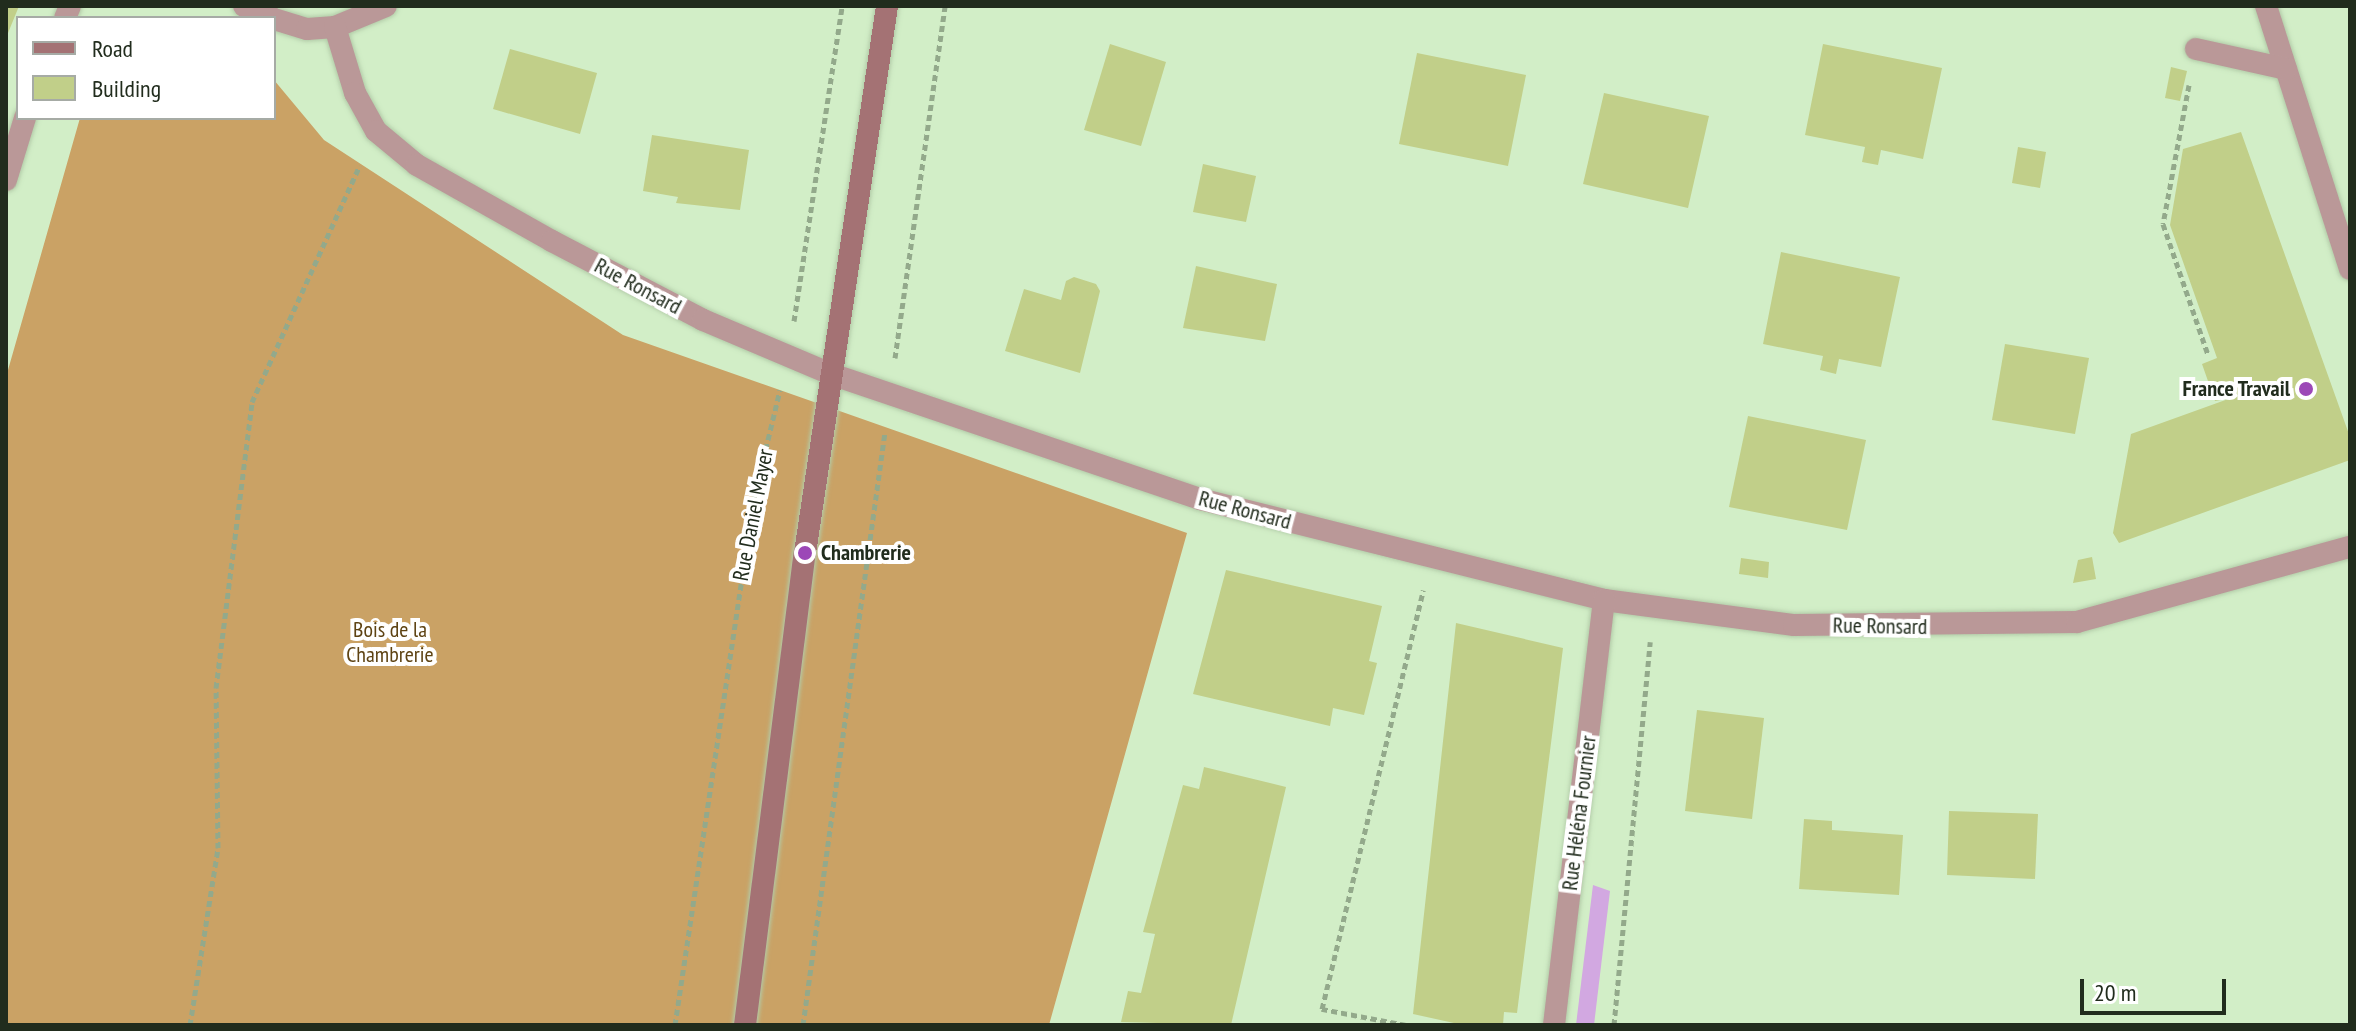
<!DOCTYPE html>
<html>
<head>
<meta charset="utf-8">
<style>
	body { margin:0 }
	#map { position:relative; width:2356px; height:1031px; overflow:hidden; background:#d2eec7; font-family:"PT Sans Narrow",sans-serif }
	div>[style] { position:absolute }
	.forest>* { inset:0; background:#caa265 }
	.water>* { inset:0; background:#d2a8e1 }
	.building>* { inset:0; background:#c1cf89 }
	.path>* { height:5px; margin-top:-2.5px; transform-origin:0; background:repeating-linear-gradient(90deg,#93a98b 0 6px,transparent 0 10px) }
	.roads { filter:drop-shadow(0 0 2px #b2cba8) drop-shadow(0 0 2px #b2cba8) }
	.service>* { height:22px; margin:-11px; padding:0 11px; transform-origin:11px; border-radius:11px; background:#ba9898 }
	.minor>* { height:22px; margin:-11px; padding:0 11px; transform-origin:11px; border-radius:11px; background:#ba9898 }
	.secondary>* { height:22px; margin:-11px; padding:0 11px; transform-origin:11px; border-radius:11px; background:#a47274 }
	.dots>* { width:22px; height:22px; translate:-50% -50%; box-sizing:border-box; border:4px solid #fff; border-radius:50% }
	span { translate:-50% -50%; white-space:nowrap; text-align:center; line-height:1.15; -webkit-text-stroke:8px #fff; paint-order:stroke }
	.street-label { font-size:22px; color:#212c1d }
	.poi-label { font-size:22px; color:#212c1d; font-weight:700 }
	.right { translate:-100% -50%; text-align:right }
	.left { translate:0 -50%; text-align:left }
	.park-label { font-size:22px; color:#5e4313 }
	.frame { position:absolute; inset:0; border:8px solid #212c1d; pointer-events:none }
	.legend { position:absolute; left:16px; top:16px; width:260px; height:104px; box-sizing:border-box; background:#fff; border:2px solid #a6aba5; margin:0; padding:10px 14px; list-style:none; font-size:24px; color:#212c1d }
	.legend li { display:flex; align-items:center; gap:16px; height:40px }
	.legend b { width:40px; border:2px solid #a6aba5 }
	.scale { position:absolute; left:2080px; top:979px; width:146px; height:36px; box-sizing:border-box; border:4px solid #212c1d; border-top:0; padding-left:10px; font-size:24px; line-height:28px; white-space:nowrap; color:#212c1d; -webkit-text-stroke:6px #fff; paint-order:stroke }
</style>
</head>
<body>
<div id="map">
	<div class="forest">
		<i style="clip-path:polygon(274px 80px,324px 140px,623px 335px,1187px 533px,1049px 1025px,6px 1025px,6px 377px,80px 118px,274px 118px)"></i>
	</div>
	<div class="water">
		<i style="clip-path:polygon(1593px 885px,1610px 891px,1594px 1025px,1576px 1025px)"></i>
	</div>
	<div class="building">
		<i style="clip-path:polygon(6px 6px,19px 6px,6px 38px)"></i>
		<i style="clip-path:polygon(1110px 44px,1166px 62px,1141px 146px,1084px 130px)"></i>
		<i style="clip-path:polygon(1823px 44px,1942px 68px,1923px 159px,1881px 150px,1878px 165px,1862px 162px,1865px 147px,1805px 135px)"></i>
		<i style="clip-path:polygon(510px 49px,597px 73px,580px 134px,493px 109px)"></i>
		<i style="clip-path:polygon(1417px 53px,1526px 75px,1508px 166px,1399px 144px)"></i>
		<i style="clip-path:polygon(2171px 67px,2187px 71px,2180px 101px,2165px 98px)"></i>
		<i style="clip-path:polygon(1604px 93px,1709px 116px,1688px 208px,1583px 184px)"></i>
		<i style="clip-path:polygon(2241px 132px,2350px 437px,2350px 460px,2119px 543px,2113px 533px,2131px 434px,2231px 398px,2215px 401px,2202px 364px,2217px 358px,2170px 225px,2183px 149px)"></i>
		<i style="clip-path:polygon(652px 135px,749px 150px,740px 210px,676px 203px,678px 197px,643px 191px)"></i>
		<i style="clip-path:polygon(2018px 147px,2046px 152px,2040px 188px,2012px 183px)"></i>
		<i style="clip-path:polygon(1203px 164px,1256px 176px,1246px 222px,1193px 212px)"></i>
		<i style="clip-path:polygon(1781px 252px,1900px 277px,1881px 367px,1839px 359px,1836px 374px,1820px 370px,1823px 356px,1763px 344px)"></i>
		<i style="clip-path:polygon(1196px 266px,1277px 284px,1265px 341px,1183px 328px)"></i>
		<i style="clip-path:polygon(1074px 277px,1096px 284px,1100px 291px,1080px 373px,1005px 351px,1024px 289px,1061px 300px,1066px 281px)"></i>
		<i style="clip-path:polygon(2005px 344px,2089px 358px,2075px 434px,1992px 420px)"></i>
		<i style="clip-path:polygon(1748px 416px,1866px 440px,1847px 530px,1729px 507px)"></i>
		<i style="clip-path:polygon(2092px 557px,2096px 579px,2073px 583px,2078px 560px)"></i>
		<i style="clip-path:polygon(1741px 558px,1769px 562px,1768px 578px,1739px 574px)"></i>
		<i style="clip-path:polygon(1226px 570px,1382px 606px,1369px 661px,1377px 663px,1364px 715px,1333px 708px,1330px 726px,1193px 694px)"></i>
		<i style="clip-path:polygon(1456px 623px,1563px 648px,1517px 1013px,1504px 1012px,1503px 1025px,1463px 1025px,1413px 1014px)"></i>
		<i style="clip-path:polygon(1697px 710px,1764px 718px,1752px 819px,1685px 811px)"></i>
		<i style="clip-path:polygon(1204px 767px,1286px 787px,1231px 1025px,1121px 1022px,1128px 991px,1141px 993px,1155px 934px,1143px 932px,1183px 785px,1199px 789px)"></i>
		<i style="clip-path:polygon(1949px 811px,2038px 814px,2035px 879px,1947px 875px)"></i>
		<i style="clip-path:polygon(1804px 819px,1832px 821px,1832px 830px,1903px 835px,1899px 895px,1799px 889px)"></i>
	</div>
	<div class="path">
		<i style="left:2189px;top:85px;width:141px;rotate:100.6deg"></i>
		<i style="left:2163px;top:224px;width:139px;rotate:71deg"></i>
		<i style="left:794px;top:321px;width:319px;rotate:-81.3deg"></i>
		<i style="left:895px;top:358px;width:356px;rotate:-81.9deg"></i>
		<i style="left:190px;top:1025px;width:179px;rotate:-81deg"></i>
		<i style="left:218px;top:848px;width:160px;rotate:-90.7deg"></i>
		<i style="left:216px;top:688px;width:288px;rotate:-82.8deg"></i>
		<i style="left:252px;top:402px;width:260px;rotate:-65.5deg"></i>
		<i style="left:675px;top:1025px;width:533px;rotate:-81.47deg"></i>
		<i style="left:754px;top:498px;width:111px;rotate:-76.5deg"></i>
		<i style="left:803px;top:1025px;width:599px;rotate:-82.13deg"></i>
		<i style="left:1406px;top:1025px;width:86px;rotate:-169.2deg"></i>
		<i style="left:1322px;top:1009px;width:431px;rotate:-76.4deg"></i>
		<i style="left:1614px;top:1025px;width:385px;rotate:-84.6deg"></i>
	</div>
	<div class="roads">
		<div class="service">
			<i style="left:2266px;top:6px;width:276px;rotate:72.3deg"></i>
			<i style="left:2196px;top:49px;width:92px;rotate:12.5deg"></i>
		</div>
		<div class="minor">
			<i style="left:244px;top:6px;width:30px;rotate:23deg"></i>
			<i style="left:65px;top:18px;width:13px;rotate:-67deg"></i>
			<i style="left:274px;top:19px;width:34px;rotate:17deg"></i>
			<i style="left:307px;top:29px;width:28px;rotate:-4deg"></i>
			<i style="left:335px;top:27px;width:55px;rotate:-22.4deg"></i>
			<i style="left:335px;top:27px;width:69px;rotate:73.1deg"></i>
			<i style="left:355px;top:93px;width:43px;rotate:61.1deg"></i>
			<i style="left:376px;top:131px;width:53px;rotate:39.7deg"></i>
			<i style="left:417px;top:165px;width:155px;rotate:29.4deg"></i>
			<i style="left:552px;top:241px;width:170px;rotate:27.6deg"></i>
			<i style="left:703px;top:320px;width:139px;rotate:22.9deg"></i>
			<i style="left:831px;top:374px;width:390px;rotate:18.7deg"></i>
			<i style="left:1200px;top:499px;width:416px;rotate:14deg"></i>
			<i style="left:1604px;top:600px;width:192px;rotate:7.5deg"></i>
			<i style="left:1794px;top:625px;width:283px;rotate:-0.6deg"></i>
			<i style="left:2077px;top:622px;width:283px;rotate:-15.4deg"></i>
			<i style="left:6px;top:180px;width:65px;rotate:-73deg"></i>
			<i style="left:1554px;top:1025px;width:428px;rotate:-83.3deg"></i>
		</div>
		<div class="secondary">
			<i style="left:745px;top:1025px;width:476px;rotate:-82.8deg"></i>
			<i style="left:805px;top:553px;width:553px;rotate:-81.47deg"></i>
		</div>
	</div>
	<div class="dots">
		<i style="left:2306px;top:389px;background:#9c48b7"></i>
		<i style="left:805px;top:553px;background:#9c48b7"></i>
	</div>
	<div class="street-label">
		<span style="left:638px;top:286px;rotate:28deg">Rue Ronsard</span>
		<span style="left:1245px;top:510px;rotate:15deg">Rue Ronsard</span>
		<span style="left:753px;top:515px;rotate:-79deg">Rue Daniel Mayer</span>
		<span style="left:1880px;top:626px;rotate:1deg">Rue Ronsard</span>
		<span style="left:1579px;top:813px;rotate:-83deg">Rue Héléna Fournier</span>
	</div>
	<div class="poi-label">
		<span class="right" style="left:2290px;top:389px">France Travail</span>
		<span class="left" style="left:821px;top:553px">Chambrerie</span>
	</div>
	<div class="park-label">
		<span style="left:390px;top:642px">Bois de la<br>Chambrerie</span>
	</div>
	<div class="frame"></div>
	<ul class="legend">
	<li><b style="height:10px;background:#a47274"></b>Road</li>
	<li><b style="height:22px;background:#c1cf89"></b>Building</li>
	</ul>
	<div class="scale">20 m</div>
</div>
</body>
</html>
